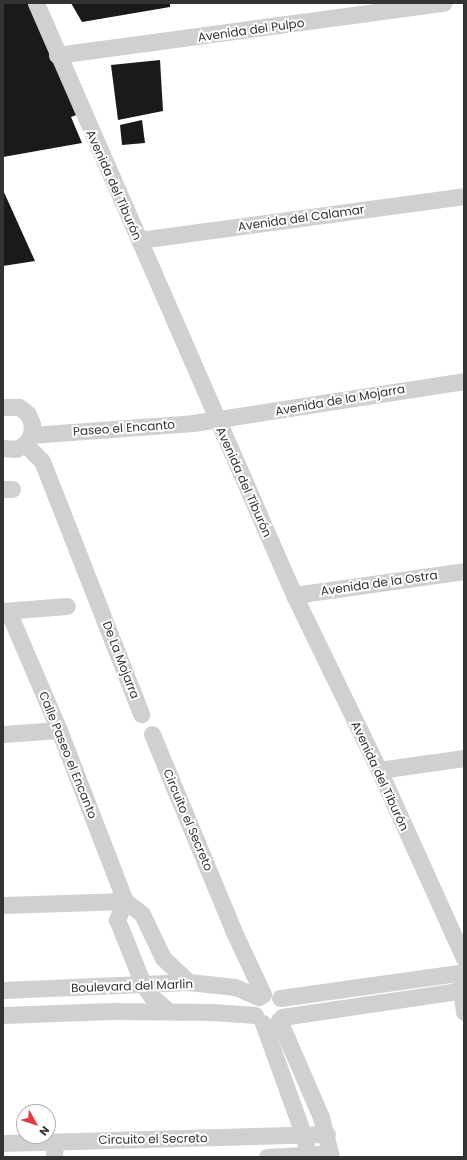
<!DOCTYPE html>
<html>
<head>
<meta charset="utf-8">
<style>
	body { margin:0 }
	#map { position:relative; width:467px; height:1160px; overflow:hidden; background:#fff; font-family:Poppins,sans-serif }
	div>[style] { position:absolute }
	.building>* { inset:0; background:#1a1a1a }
	.minor>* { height:17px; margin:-8.5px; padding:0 8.5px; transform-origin:8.5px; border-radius:8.5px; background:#d0d0d0 }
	span { translate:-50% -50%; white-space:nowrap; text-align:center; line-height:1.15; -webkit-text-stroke:4px #fff; paint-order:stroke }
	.street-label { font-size:12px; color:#333 }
	.frame { position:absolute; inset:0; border:4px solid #333; pointer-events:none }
	.north { position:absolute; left:16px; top:1104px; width:40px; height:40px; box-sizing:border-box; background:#fff; border:1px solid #adadad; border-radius:50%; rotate:129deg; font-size:11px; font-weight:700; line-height:16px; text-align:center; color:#333 }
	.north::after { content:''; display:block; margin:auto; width:14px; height:18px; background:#e63946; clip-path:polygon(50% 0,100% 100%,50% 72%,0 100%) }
</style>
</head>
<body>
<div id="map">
	<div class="building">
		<i style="clip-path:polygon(3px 3px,29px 3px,79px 114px,71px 117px,82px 143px,3px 157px)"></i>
		<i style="clip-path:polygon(71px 3px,170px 3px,170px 7px,82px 22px)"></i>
		<i style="clip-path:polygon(160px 60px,163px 111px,118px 120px,111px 65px)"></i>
		<i style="clip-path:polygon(142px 120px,145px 143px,122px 145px,120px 125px)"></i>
		<i style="clip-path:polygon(3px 190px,35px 261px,3px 266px)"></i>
	</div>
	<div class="minor">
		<i style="left:36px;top:3px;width:646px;rotate:66.45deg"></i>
		<i style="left:294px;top:595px;width:195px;rotate:64.1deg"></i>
		<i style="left:379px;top:770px;width:206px;rotate:65.7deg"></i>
		<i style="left:57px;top:55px;width:390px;rotate:-7.7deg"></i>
		<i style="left:139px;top:240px;width:328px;rotate:-7.7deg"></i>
		<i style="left:3px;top:407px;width:16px"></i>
		<i style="left:19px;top:407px;width:11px;rotate:38deg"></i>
		<i style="left:28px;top:414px;width:11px;rotate:68deg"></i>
		<i style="left:32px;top:424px;width:11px;rotate:95deg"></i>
		<i style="left:31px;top:435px;width:11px;rotate:124deg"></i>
		<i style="left:25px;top:444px;width:10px;rotate:151deg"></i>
		<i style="left:16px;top:449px;width:13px;rotate:-176deg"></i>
		<i style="left:31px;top:435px;width:162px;rotate:-4.2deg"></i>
		<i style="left:193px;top:423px;width:274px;rotate:-8.8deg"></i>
		<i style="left:25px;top:444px;width:24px;rotate:45deg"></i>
		<i style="left:42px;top:461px;width:272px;rotate:68.6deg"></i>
		<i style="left:3px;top:489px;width:9px"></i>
		<i style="left:294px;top:595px;width:172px;rotate:-8deg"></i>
		<i style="left:3px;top:611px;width:64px;rotate:-4.5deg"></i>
		<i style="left:8px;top:611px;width:129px;rotate:66.8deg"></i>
		<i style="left:59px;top:730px;width:183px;rotate:68.9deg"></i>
		<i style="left:125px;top:901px;width:21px;rotate:37deg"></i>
		<i style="left:142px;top:914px;width:49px;rotate:64.5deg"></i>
		<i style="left:163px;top:958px;width:35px;rotate:43deg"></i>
		<i style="left:3px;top:734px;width:56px;rotate:-4.1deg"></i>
		<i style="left:152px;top:734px;width:212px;rotate:67.5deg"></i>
		<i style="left:233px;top:930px;width:71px;rotate:64.9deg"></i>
		<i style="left:379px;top:770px;width:86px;rotate:-8deg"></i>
		<i style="left:125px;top:901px;width:21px;rotate:113deg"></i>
		<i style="left:117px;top:920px;width:13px;rotate:67deg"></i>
		<i style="left:122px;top:932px;width:56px;rotate:68deg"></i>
		<i style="left:143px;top:984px;width:14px;rotate:56deg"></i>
		<i style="left:151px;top:996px;width:23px;rotate:41deg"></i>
		<i style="left:3px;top:905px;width:122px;rotate:-1.9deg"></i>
		<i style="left:460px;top:980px;width:32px;rotate:83deg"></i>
		<i style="left:3px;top:990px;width:186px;rotate:-2.5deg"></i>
		<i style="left:189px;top:982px;width:46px;rotate:6.2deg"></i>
		<i style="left:235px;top:987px;width:26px;rotate:23deg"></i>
		<i style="left:280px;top:998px;width:186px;rotate:-8deg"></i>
		<i style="left:3px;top:1015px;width:109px;rotate:-2.1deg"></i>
		<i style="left:112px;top:1011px;width:100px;rotate:0.6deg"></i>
		<i style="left:212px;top:1012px;width:43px;rotate:4deg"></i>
		<i style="left:282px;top:1017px;width:184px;rotate:-8.4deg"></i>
		<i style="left:279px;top:1020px;width:106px;rotate:66.6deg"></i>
		<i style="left:321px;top:1117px;width:41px;rotate:76deg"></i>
		<i style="left:263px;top:1023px;width:120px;rotate:70.1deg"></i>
		<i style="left:304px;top:1136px;width:21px;rotate:79deg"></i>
		<i style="left:3px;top:1143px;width:324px;rotate:-1.6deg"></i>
		<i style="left:54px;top:1157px;width:15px;rotate:-86deg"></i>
		<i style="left:267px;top:1157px;width:51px;rotate:-3.4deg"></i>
	</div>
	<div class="street-label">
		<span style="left:251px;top:30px;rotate:-8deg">Avenida del Pulpo</span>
		<span style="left:114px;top:185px;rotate:66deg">Avenida del Tiburón</span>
		<span style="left:301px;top:218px;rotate:-8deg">Avenida del Calamar</span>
		<span style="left:340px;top:400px;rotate:-10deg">Avenida de la Mojarra</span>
		<span style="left:124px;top:428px;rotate:-4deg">Paseo el Encanto</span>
		<span style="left:244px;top:482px;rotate:66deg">Avenida del Tiburón</span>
		<span style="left:379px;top:583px;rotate:-8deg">Avenida de la Ostra</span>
		<span style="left:121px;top:660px;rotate:69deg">De La Mojarra</span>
		<span style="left:68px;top:755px;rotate:68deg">Calle Paseo el Encanto</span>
		<span style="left:380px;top:776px;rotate:65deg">Avenida del Tiburón</span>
		<span style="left:188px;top:820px;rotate:67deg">Circuito el Secreto</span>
		<span style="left:132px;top:986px;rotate:-2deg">Boulevard del Marlin</span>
		<span style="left:153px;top:1139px;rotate:-1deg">Circuito el Secreto</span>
	</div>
	<div class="frame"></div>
	<div class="north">N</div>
</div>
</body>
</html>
